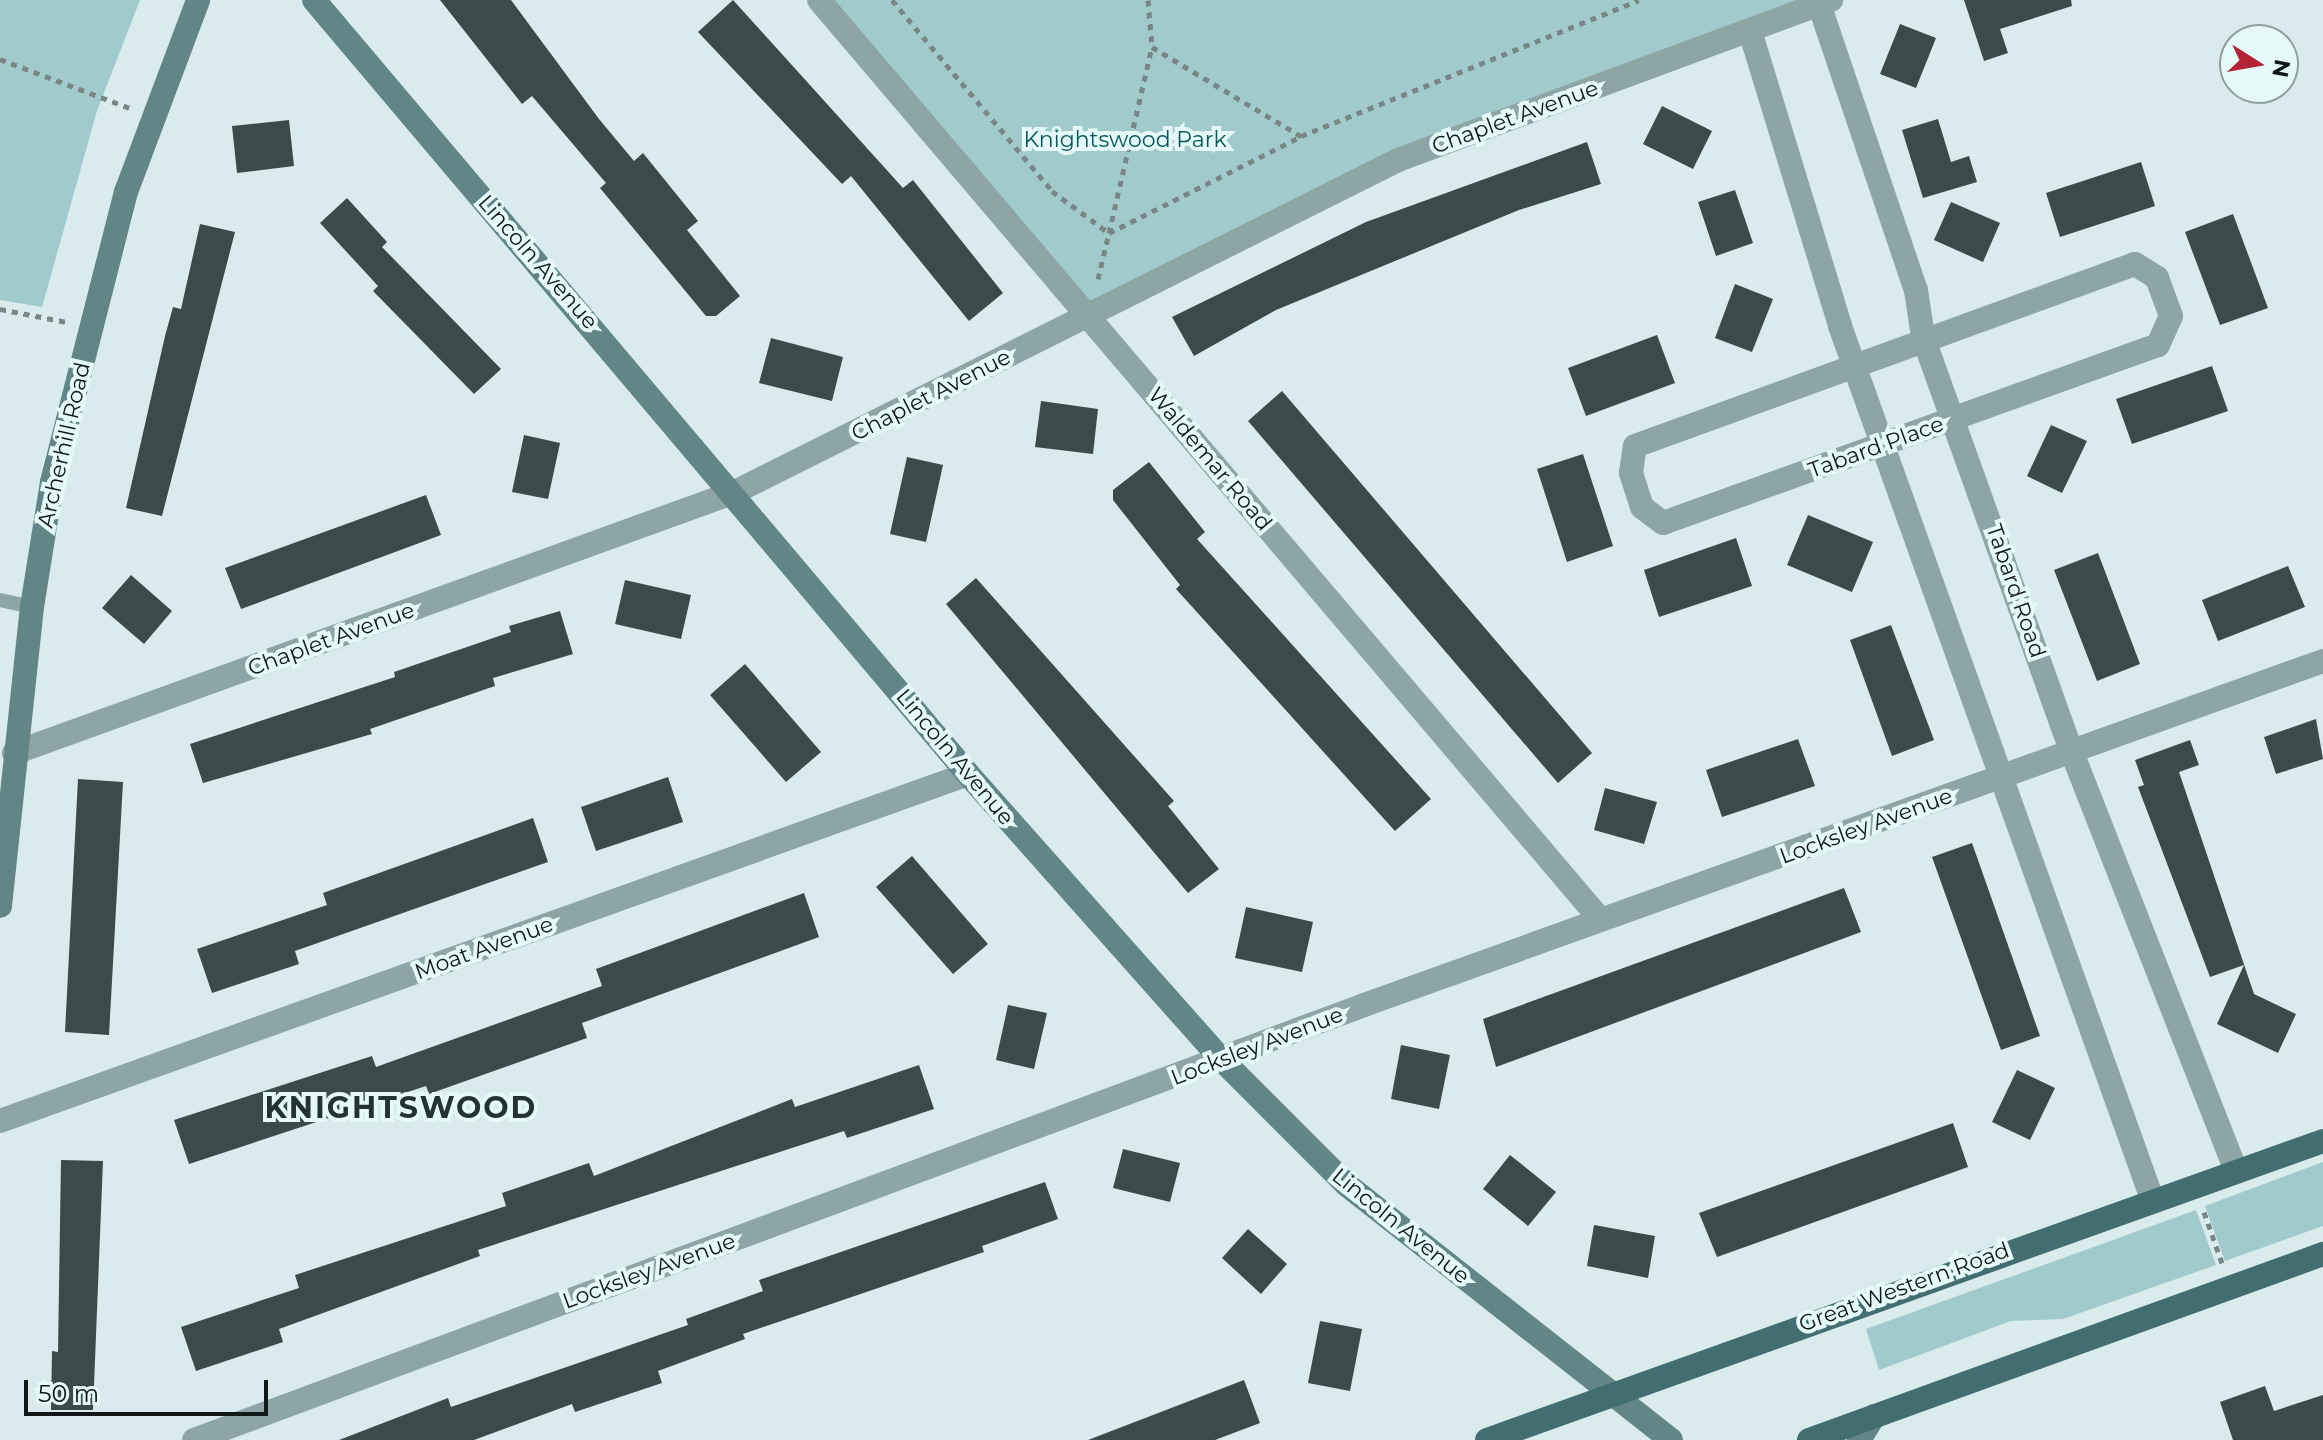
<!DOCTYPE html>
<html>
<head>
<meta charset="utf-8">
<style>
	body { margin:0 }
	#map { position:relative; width:2323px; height:1440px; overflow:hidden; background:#d9ebec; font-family:Montserrat,sans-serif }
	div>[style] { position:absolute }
	.green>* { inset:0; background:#a0cacc }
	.building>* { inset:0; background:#3b4b4c }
	.path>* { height:5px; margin-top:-2.5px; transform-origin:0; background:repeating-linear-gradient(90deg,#798686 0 6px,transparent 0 12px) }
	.lane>* { height:14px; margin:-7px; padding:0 7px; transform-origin:7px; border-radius:7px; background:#8ea5a6 }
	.street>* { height:24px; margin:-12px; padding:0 12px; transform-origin:12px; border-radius:12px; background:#8ea5a6 }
	.secondary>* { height:24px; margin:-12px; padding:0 12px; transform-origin:12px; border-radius:12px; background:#628587 }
	.primary>* { height:24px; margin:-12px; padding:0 12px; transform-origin:12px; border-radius:12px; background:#426e71 }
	span { translate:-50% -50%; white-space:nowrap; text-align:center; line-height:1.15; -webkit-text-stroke:8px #e6f9f9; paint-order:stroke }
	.street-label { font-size:22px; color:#111818 }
	.park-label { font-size:22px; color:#05585c }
	.district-label { font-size:30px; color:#233233; font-weight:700; letter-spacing:2px }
	.north { position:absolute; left:2219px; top:24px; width:80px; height:80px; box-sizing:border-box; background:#e6f9f9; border:2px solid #919f9f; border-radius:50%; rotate:101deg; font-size:22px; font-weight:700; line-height:32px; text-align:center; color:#111818 }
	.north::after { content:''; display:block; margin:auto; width:28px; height:36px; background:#b42236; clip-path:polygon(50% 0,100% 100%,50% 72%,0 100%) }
	.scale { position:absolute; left:24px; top:1380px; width:244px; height:36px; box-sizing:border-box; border:4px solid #111818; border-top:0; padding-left:10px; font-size:24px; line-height:28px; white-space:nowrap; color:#111818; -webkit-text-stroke:6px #e6f9f9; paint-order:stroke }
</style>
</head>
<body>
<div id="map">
	<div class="green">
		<i style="clip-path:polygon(0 0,140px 0,97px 111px,42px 307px,0 300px)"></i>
		<i style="clip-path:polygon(819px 0,1831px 0,1398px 160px,1089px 316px)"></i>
		<i style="clip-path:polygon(2323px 1162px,2323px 1226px,2225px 1261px,2205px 1206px)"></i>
		<i style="clip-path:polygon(2196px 1210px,2216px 1265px,2063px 1319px,2011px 1321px,1879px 1370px,1866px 1329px)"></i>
	</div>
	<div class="building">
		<i style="clip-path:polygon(440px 0,511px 0,599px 119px,634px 161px,643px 153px,698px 221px,687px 230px,740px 296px,716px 316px,706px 316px,600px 188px,606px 183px,532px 96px,522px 104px)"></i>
		<i style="clip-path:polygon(733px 0,903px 188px,913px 180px,1003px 293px,969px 321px,851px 176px,842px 184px,698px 32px)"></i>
		<i style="clip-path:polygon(1964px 0,2071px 0,2072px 6px,2000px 29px,2008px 53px,1984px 61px)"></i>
		<i style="clip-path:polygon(1900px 24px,1936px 38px,1916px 88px,1880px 74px)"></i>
		<i style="clip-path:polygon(1662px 106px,1712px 131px,1693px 169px,1643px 144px)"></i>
		<i style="clip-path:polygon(1938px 119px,1951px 162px,1969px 156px,1977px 182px,1923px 198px,1902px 130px)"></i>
		<i style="clip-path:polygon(289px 120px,294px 166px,237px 173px,232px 126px)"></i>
		<i style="clip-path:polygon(1587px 142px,1601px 184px,1519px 210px,1276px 310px,1194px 356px,1172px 317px,1366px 222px)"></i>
		<i style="clip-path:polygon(2141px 162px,2155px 206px,2060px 237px,2046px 193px)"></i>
		<i style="clip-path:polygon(1735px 190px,1753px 243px,1716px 256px,1698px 202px)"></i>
		<i style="clip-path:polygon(347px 198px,387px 242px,382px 247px,501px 369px,474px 394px,373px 291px,378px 286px,320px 223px)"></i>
		<i style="clip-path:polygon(1951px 202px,2000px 223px,1983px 262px,1934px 240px)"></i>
		<i style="clip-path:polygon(2233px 214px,2268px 308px,2220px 325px,2185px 232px)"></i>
		<i style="clip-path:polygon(200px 224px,235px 232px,162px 516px,126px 508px,165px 336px,173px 307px,181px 309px)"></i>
		<i style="clip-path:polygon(1735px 284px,1773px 299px,1752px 352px,1715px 338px)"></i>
		<i style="clip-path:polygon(1657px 335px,1675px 383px,1586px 416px,1568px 368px)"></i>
		<i style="clip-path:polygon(771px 338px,843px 357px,832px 401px,759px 383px)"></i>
		<i style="clip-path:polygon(2212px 366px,2228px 411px,2132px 444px,2116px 399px)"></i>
		<i style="clip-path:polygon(1282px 391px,1592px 753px,1558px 783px,1248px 421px)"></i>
		<i style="clip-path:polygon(1041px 401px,1098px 409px,1093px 454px,1035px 447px)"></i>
		<i style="clip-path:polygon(2051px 425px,2087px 441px,2062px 493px,2027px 476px)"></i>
		<i style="clip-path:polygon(524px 435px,560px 443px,548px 499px,512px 492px)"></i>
		<i style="clip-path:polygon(1583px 454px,1613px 546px,1567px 562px,1537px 469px)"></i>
		<i style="clip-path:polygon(907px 457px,943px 465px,926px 542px,890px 534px)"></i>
		<i style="clip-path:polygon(1149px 462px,1205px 532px,1197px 539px,1431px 799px,1395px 831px,1176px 589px,1180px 585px,1113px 500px,1113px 490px)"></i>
		<i style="clip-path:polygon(426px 495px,441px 535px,241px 609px,225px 568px)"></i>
		<i style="clip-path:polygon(1808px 515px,1873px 542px,1852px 592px,1787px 565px)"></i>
		<i style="clip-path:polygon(1736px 538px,1752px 586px,1659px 617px,1644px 570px)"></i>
		<i style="clip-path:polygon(2098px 553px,2140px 664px,2097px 681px,2054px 570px)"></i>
		<i style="clip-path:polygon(2288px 566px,2305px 607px,2218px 641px,2202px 600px)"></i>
		<i style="clip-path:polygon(131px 575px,172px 611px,144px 644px,102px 608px)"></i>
		<i style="clip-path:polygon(976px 578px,1174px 801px,1168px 806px,1219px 869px,1188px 893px,946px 604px)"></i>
		<i style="clip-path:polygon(625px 580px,691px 595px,681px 639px,615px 624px)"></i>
		<i style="clip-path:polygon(560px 611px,573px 654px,493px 678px,495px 686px,370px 729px,372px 734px,203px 783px,190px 744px,395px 677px,394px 672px,511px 632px,509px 626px)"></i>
		<i style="clip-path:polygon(1891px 625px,1934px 740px,1892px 756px,1850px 640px)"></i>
		<i style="clip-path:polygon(745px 664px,821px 752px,786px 782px,710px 695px)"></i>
		<i style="clip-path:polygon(2316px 719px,2323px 759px,2276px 774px,2264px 737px)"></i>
		<i style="clip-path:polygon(1798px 739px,1815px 786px,1722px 817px,1706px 770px)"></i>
		<i style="clip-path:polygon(2190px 740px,2199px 765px,2179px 772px,2254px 994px,2296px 1014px,2278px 1053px,2217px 1024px,2244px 965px,2210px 977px,2138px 787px,2144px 785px,2135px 760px)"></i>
		<i style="clip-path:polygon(668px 777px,683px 822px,596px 851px,581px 807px)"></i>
		<i style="clip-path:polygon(78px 779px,123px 782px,109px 1035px,65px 1032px)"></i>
		<i style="clip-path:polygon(1605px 788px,1657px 802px,1644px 844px,1594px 830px)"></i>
		<i style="clip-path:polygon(533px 818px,548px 862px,295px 951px,299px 964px,212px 993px,197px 949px,327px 905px,323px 893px)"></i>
		<i style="clip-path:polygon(1972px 843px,2040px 1036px,2001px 1050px,1932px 857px)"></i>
		<i style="clip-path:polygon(912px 856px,988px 944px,953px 974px,876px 887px)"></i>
		<i style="clip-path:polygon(1844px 888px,1861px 932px,1496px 1067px,1483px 1019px)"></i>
		<i style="clip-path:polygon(804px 893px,819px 937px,582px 1023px,587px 1038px,429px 1094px,426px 1086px,189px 1164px,174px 1120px,372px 1056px,376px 1067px,602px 986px,596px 969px)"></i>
		<i style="clip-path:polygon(1246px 907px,1313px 922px,1302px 972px,1235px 958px)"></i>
		<i style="clip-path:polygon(1008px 1005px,1047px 1013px,1034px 1069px,996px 1060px)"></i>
		<i style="clip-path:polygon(1401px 1045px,1450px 1055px,1439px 1109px,1391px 1099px)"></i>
		<i style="clip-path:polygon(919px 1065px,934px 1109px,847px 1138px,844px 1131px,478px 1250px,480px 1256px,279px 1329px,283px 1342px,196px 1371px,181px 1327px,299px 1288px,295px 1275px,506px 1206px,502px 1193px,589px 1163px,594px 1176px,792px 1099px,795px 1107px)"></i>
		<i style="clip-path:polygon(2017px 1070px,2055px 1088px,2030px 1140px,1992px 1122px)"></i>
		<i style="clip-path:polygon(1953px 1123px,1968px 1167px,1717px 1257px,1699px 1213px)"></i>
		<i style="clip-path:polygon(1123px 1149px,1180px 1163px,1170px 1202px,1113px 1188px)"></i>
		<i style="clip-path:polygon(1510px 1155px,1556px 1192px,1528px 1226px,1483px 1189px)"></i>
		<i style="clip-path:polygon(61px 1160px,103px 1161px,93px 1410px,51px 1410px,52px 1351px,58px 1352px)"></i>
		<i style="clip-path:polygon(1045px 1182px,1058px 1219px,982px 1246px,984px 1252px,743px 1334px,745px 1339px,658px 1371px,662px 1383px,575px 1412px,572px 1404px,474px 1440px,339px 1440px,448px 1398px,451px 1407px,688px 1325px,686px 1319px,763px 1291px,759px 1280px)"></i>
		<i style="clip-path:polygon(1594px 1225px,1655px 1236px,1648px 1278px,1587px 1266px)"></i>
		<i style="clip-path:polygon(1248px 1229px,1287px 1264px,1261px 1294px,1222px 1258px)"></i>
		<i style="clip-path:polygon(1320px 1321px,1362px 1329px,1350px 1391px,1308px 1383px)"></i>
		<i style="clip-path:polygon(1244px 1380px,1260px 1423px,1215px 1440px,1088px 1440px)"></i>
		<i style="clip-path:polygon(2265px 1386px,2274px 1411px,2323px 1395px,2323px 1440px,2233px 1440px,2220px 1402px)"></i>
	</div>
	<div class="path">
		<i style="left:892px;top:0;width:249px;rotate:50deg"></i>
		<i style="left:1052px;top:191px;width:71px;rotate:36.4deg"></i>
		<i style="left:1109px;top:233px;width:191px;rotate:-77deg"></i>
		<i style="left:1148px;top:0;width:47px;rotate:85.1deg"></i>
		<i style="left:1152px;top:47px;width:174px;rotate:30.9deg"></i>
		<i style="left:1301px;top:136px;width:364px;rotate:-21.9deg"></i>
		<i style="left:0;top:59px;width:139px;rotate:20.7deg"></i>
		<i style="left:1098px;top:279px;width:47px;rotate:-76.6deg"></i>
		<i style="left:1109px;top:233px;width:214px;rotate:-26.7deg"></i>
		<i style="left:0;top:309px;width:68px;rotate:11deg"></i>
		<i style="left:2204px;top:1212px;width:54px;rotate:70.6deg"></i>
	</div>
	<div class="lane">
		<i style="left:0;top:600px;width:33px;rotate:12deg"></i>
	</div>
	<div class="street">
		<i style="left:819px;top:0;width:1206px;rotate:49.64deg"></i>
		<i style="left:1819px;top:4px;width:302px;rotate:71.3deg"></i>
		<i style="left:1916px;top:290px;width:48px;rotate:81.5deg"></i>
		<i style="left:1923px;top:337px;width:444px;rotate:70.3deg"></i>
		<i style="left:2073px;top:755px;width:447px;rotate:68.6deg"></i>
		<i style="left:1750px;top:31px;width:308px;rotate:73deg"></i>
		<i style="left:1840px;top:326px;width:927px;rotate:70.33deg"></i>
		<i style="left:2135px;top:264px;width:26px;rotate:32deg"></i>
		<i style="left:2157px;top:278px;width:40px;rotate:69.8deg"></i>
		<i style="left:2171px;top:316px;width:32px;rotate:114deg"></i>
		<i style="left:2158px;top:345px;width:526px;rotate:160.22deg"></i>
		<i style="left:1663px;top:523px;width:26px;rotate:-143deg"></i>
		<i style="left:1642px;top:507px;width:36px;rotate:-108deg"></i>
		<i style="left:1631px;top:473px;width:27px;rotate:-82deg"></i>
		<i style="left:1635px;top:446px;width:532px;rotate:-20deg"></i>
		<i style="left:14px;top:753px;width:767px;rotate:-19.9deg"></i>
		<i style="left:735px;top:492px;width:741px;rotate:-26.6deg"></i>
		<i style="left:1398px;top:160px;width:462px;rotate:-20.3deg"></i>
		<i style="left:0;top:1121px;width:1028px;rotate:-19.72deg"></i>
		<i style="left:194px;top:1440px;width:1248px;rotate:-20.39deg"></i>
		<i style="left:1364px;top:1005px;width:1019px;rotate:-19.73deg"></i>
	</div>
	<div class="secondary">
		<i style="left:314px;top:0;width:1013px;rotate:49.8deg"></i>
		<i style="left:968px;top:774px;width:383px;rotate:48.4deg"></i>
		<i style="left:1222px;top:1060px;width:177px;rotate:45deg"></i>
		<i style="left:1347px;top:1185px;width:412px;rotate:38.2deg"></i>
		<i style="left:0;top:906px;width:301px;rotate:-83.9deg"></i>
		<i style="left:32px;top:607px;width:127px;rotate:-80.9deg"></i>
		<i style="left:52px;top:482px;width:299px;rotate:-75.7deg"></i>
		<i style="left:126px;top:192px;width:205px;rotate:-69.4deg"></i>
		<i style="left:1859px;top:1440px;width:28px;rotate:-58deg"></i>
	</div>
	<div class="primary">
		<i style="left:1487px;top:1440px;width:888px;rotate:-19.68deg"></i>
		<i style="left:1809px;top:1440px;width:547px;rotate:-19.89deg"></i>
	</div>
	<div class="street-label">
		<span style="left:1515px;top:117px;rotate:-20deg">Chaplet Avenue</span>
		<span style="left:538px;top:262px;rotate:49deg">Lincoln Avenue</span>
		<span style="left:931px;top:395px;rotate:-27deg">Chaplet Avenue</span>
		<span style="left:64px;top:445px;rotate:-77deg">Archerhill Road</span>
		<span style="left:1876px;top:447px;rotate:-20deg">Tabard Place</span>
		<span style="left:1210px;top:459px;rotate:50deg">Waldemar Road</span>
		<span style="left:2016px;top:591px;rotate:71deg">Tabard Road</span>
		<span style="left:331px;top:639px;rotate:-20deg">Chaplet Avenue</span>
		<span style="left:955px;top:757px;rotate:50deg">Lincoln Avenue</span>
		<span style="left:1866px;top:826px;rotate:-20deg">Locksley Avenue</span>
		<span style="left:484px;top:948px;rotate:-20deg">Moat Avenue</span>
		<span style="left:1257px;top:1046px;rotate:-21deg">Locksley Avenue</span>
		<span style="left:1401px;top:1226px;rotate:39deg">Lincoln Avenue</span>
		<span style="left:649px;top:1271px;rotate:-20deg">Locksley Avenue</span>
		<span style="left:1904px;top:1287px;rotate:-20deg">Great Western Road</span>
	</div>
	<div class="park-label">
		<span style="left:1125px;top:140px">Knightswood Park</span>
	</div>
	<div class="district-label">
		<span style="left:401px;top:1108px">KNIGHTSWOOD</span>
	</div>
	<div class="north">N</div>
	<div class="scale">50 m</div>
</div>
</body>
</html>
